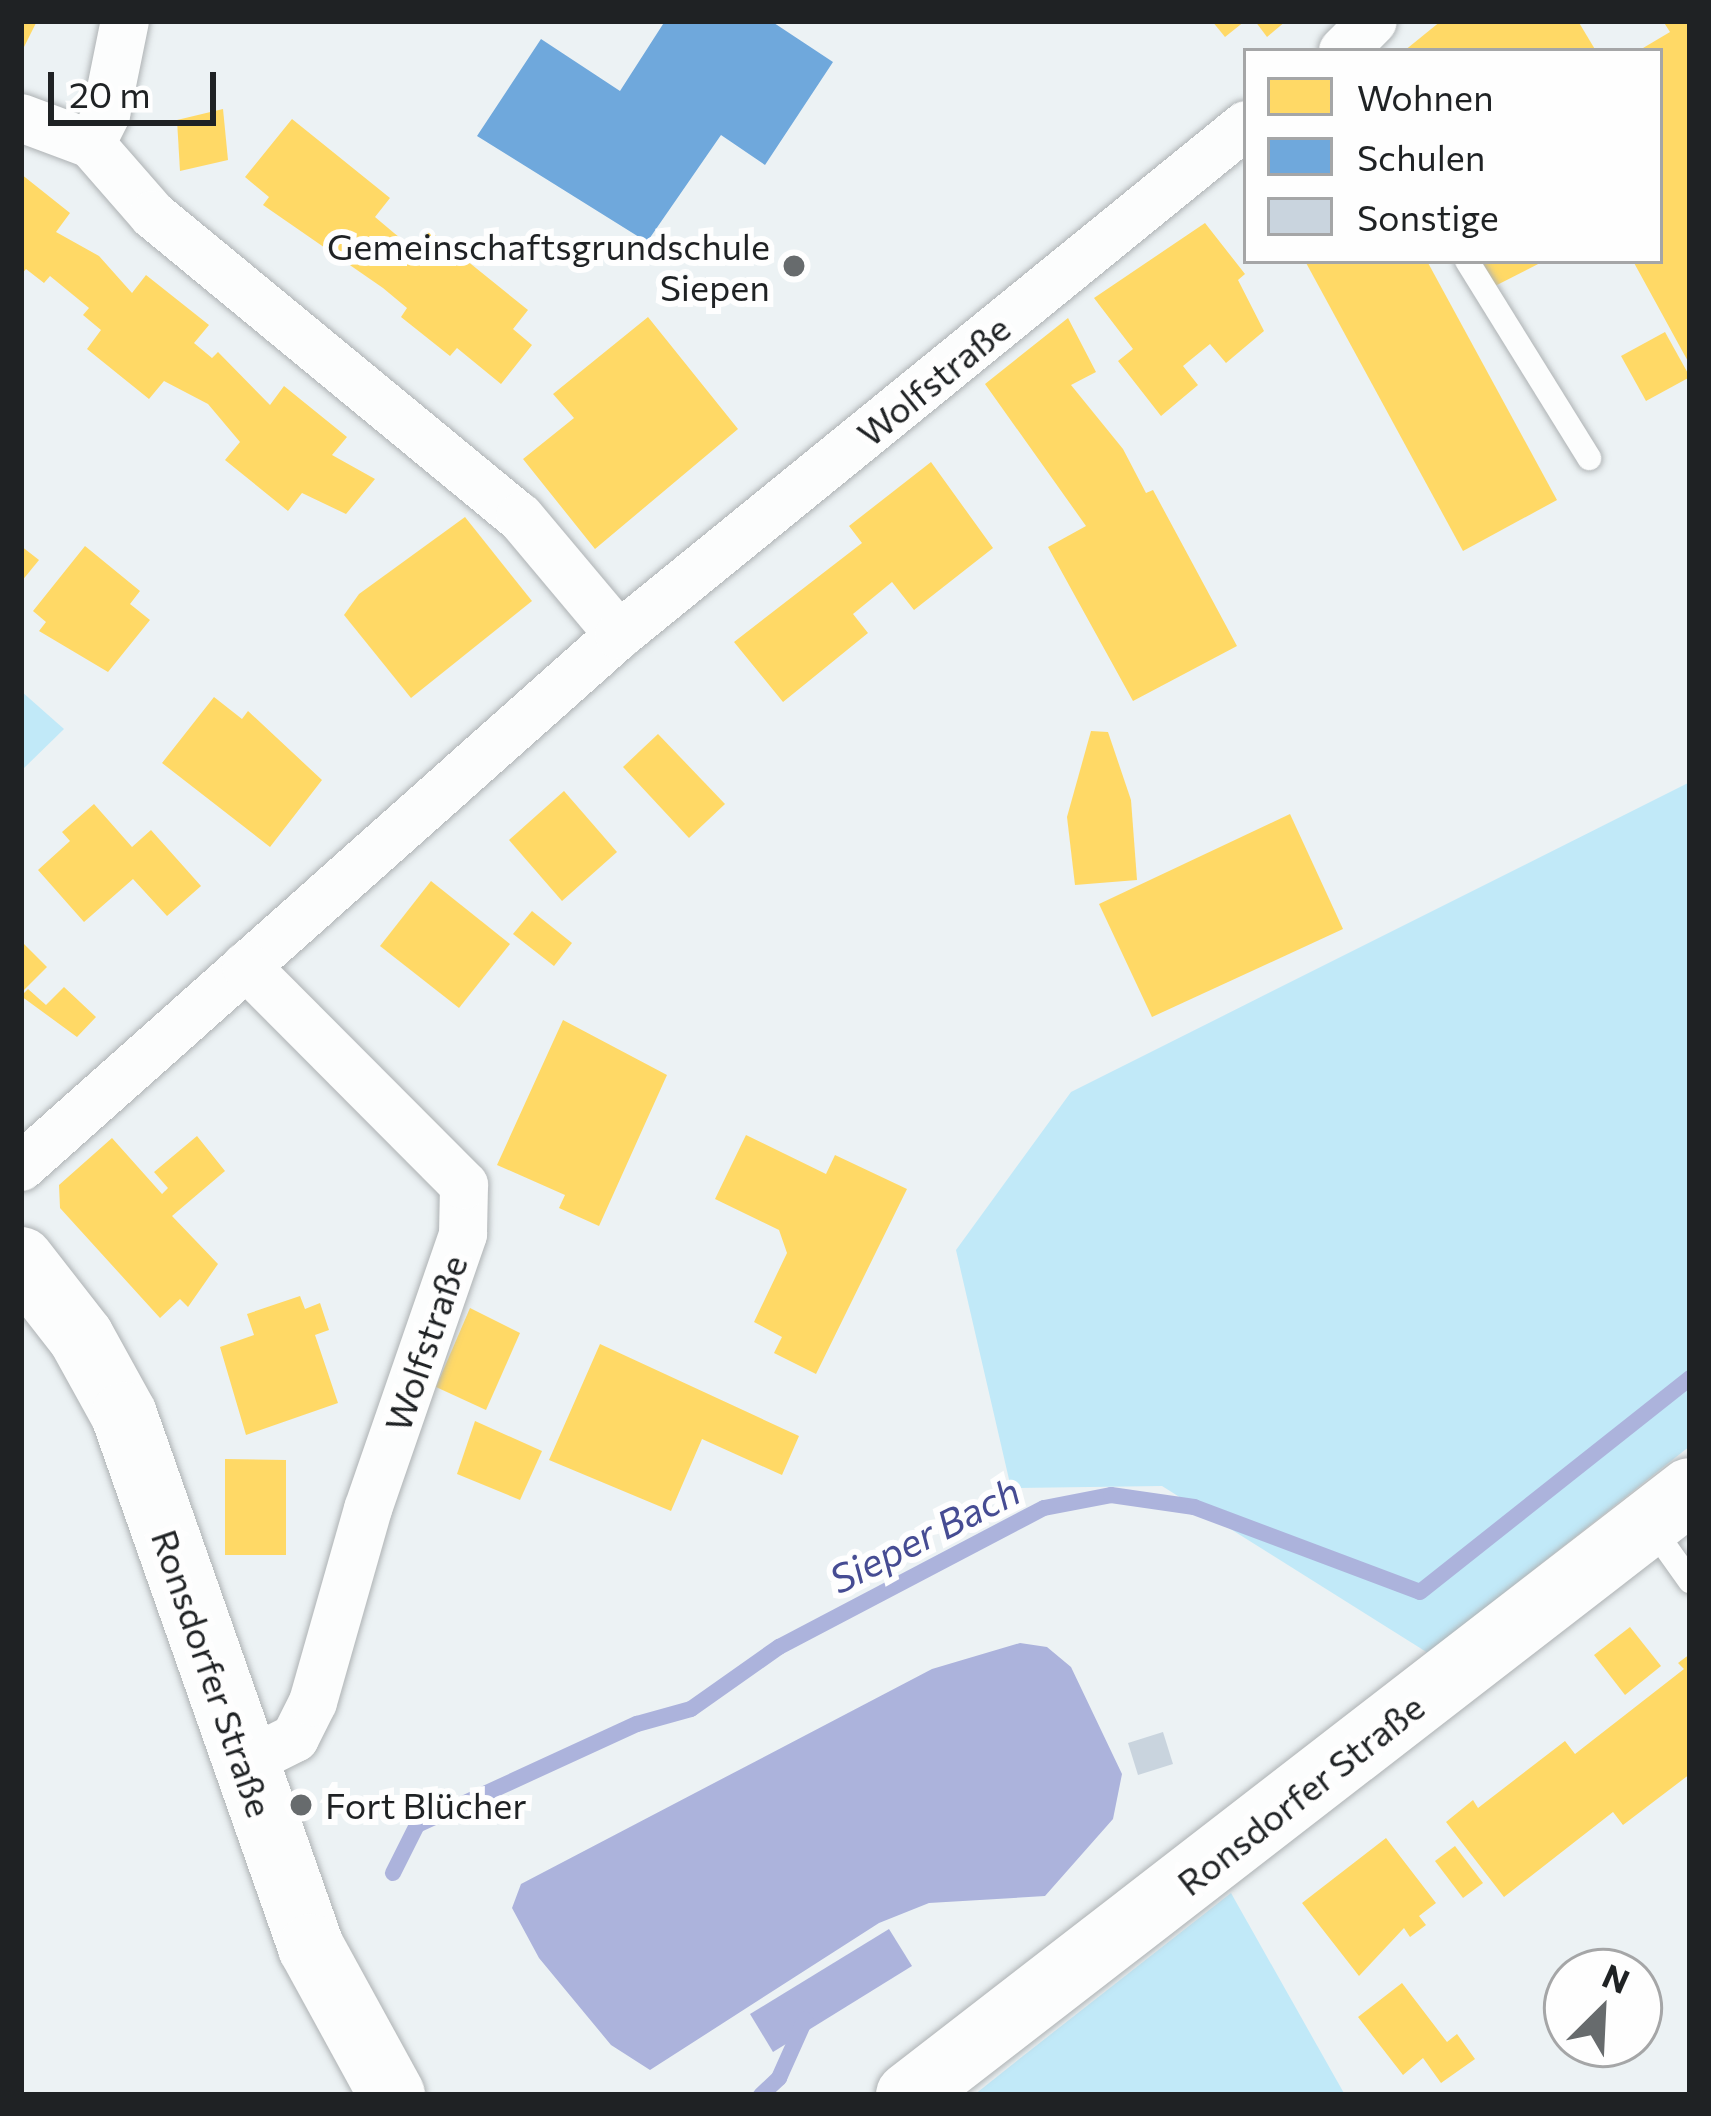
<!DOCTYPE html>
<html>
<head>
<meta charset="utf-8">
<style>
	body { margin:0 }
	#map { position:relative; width:1711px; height:2116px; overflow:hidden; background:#ecf2f4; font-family:Commissioner,sans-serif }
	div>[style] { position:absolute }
	.green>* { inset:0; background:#c1e9f8 }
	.water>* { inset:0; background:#acb3dc }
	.homes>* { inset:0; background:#ffd966 }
	.schools>* { inset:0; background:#6fa8dc }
	.stream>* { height:16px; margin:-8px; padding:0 8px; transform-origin:8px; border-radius:8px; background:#acb3dc }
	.building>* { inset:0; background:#c9d4de }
	.roads { filter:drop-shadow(0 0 3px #aeb2b4) drop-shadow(0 0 3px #aeb2b4) }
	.lane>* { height:24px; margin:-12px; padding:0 12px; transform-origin:12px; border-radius:12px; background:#fcfdfd }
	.street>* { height:48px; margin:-24px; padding:0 24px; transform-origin:24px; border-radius:24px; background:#fcfdfd }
	.secondary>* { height:66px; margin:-33px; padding:0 33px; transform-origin:33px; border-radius:33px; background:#fcfdfd }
	.dots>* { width:33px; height:33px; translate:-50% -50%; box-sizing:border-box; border:6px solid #fefefe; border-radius:50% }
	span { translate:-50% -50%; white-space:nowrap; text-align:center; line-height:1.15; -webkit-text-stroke:12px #fefefe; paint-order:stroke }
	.poi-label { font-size:36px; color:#1f2224 }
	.right { translate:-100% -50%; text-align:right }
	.left { translate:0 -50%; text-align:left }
	.street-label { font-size:36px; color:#1f2224 }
	.water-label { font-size:39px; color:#464c93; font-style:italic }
	.frame { position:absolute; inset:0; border:24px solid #1f2224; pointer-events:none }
	.legend { position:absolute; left:1243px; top:48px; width:420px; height:216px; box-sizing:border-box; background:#fefefe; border:3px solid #a5a6a7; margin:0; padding:15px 21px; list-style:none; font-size:36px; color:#1f2224 }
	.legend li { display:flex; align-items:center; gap:24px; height:60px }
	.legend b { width:60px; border:3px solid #a5a6a7 }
	.north { position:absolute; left:1543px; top:1948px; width:120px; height:120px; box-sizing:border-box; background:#fefefe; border:3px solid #a5a6a7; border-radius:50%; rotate:24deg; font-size:33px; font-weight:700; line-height:48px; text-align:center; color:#1f2224 }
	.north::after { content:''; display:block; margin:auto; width:42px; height:54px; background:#676b6d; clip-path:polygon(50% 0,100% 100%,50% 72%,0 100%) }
	.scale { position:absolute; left:48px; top:72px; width:168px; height:54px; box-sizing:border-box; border:6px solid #1f2224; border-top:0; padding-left:15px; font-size:36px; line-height:42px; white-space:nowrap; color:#1f2224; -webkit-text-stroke:9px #fefefe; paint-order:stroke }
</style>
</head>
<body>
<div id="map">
	<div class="green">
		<i style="clip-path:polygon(21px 691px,64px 729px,21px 771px)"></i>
		<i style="clip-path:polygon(1690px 782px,1690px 1446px,1428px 1653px,1162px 1486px,1011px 1488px,956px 1250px,1071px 1092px)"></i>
		<i style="clip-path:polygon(1231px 1893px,1345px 2095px,974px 2095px,1023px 2056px)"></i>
	</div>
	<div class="water">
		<i style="clip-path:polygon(1020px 1643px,1047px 1647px,1071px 1667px,1122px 1774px,1113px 1819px,1045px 1896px,929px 1903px,879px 1923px,650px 2070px,611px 2045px,539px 1958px,512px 1908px,521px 1884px,932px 1669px)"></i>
		<i style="clip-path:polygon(889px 1929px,912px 1966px,773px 2052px,750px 2014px)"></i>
	</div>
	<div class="homes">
		<i style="clip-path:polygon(21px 21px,37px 21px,21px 53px)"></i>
		<i style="clip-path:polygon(1212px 21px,1245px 21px,1225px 37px)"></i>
		<i style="clip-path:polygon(1255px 21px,1286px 21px,1267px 37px)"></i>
		<i style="clip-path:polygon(1441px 21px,1578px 21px,1596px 51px,1404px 51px)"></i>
		<i style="clip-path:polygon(1663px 21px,1690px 21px,1690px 365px,1633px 261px,1660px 261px,1660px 51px,1638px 51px,1670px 32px)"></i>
		<i style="clip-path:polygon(223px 109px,228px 160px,180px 171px,177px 120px)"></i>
		<i style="clip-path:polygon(292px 119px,390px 198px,375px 217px,394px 233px,414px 249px,430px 231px,528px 310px,513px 329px,532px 345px,501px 384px,457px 348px,450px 356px,401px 317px,407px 308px,383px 288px,263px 205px,269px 197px,245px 177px)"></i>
		<i style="clip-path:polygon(21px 174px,70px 213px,56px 232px,99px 256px,132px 293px,146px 275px,209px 325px,194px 343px,212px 358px,218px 352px,270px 405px,284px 386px,347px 437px,332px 455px,375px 479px,346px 514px,302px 493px,288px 511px,225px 460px,240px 442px,208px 404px,164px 381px,149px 399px,87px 349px,101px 330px,83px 315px,89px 308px,50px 276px,44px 283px,26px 269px,21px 275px)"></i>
		<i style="clip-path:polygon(1205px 223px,1245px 274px,1238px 280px,1264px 331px,1226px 363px,1210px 344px,1183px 366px,1198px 385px,1161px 416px,1118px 361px,1133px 349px,1094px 298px)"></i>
		<i style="clip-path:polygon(1305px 261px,1427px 261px,1557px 500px,1463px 551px)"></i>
		<i style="clip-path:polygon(1482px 261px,1544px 261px,1495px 286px)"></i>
		<i style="clip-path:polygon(648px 317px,738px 429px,595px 549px,523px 459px,574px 418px,553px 394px)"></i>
		<i style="clip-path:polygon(1068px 318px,1096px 372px,1071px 385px,1123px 449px,1146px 493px,1153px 490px,1237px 646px,1133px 701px,1048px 547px,1086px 526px,985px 384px)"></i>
		<i style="clip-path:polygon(1665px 332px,1690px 377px,1646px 401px,1621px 356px)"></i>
		<i style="clip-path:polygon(931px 462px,993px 548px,914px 610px,892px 582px,853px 614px,868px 633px,783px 702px,734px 642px,862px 543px,849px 526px)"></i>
		<i style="clip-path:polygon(465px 517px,532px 601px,411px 698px,344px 615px,359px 594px)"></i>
		<i style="clip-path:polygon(21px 546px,39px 560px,21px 582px)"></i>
		<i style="clip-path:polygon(85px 546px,140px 591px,130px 604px,150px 620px,108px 672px,39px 631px,46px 622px,33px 611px)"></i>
		<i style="clip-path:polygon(214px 697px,242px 719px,248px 711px,322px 780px,270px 847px,162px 763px)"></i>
		<i style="clip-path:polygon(1091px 731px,1108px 732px,1131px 800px,1137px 880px,1075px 885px,1067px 817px)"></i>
		<i style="clip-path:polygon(658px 734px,725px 804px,689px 838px,623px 767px)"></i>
		<i style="clip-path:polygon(564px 791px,617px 852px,562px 901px,509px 840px)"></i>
		<i style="clip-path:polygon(94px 804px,132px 847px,151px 830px,201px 886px,167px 916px,133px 879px,84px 922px,38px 870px,70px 841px,62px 832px)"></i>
		<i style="clip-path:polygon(1290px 814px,1343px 929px,1152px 1017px,1099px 904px)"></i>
		<i style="clip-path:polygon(431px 881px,510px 944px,459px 1008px,380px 946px)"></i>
		<i style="clip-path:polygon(532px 911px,572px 943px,554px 966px,513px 934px)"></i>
		<i style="clip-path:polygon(21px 941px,47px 967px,21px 993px)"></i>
		<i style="clip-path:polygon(64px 987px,96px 1017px,77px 1037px,21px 996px,28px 989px,46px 1005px)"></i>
		<i style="clip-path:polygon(563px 1020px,667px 1075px,599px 1226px,559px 1208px,565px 1195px,497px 1165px)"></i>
		<i style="clip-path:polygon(746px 1135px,826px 1174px,835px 1155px,907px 1189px,816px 1374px,774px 1353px,782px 1337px,754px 1322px,787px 1253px,779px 1230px,715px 1199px)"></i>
		<i style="clip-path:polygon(197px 1136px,225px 1171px,172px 1216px,218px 1264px,188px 1307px,180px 1299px,160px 1318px,60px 1208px,59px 1185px,112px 1138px,162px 1194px,168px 1188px,154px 1172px)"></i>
		<i style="clip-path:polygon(300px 1296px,305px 1309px,320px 1303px,329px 1330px,315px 1335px,338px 1403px,246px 1435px,220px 1347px,254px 1335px,247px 1314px)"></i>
		<i style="clip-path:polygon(470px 1308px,520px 1333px,486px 1410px,436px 1387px)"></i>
		<i style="clip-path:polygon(600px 1344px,799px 1436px,782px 1475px,702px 1439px,671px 1511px,549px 1460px)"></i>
		<i style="clip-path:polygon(475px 1421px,542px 1451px,520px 1500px,457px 1474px)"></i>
		<i style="clip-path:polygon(225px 1459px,286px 1460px,286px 1555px,225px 1555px)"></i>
		<i style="clip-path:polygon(1630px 1627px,1661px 1666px,1625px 1695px,1594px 1655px)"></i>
		<i style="clip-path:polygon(1690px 1654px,1690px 1774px,1623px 1825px,1613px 1812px,1504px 1897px,1446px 1822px,1473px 1800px,1478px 1808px,1565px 1741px,1575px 1754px,1684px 1669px,1678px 1663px)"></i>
		<i style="clip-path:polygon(1386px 1838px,1436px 1903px,1419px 1916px,1426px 1925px,1410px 1937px,1404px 1928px,1359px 1976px,1302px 1903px)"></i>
		<i style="clip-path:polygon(1455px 1846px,1483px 1883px,1463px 1898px,1435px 1861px)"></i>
		<i style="clip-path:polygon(1402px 1983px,1447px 2042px,1457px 2034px,1475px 2059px,1441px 2083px,1423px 2058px,1403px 2075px,1358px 2017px)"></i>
	</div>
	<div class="schools">
		<i style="clip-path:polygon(665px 21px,771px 21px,833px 62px,765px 165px,721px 135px,647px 242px,477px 136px,541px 39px,620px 91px)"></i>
	</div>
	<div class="stream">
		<i style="left:393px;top:1873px;width:54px;rotate:-63.4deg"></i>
		<i style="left:417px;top:1825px;width:242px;rotate:-24.7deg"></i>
		<i style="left:637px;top:1724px;width:56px;rotate:-15.5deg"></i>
		<i style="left:691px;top:1709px;width:108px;rotate:-35.2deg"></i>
		<i style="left:779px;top:1647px;width:299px;rotate:-27.7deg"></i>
		<i style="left:1044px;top:1508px;width:68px;rotate:-11deg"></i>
		<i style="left:1111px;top:1495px;width:84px;rotate:8.2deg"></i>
		<i style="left:1194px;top:1507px;width:241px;rotate:20.6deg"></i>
		<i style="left:1420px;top:1592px;width:345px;rotate:-38.4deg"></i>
		<i style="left:761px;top:2095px;width:25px;rotate:-43deg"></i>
		<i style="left:779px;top:2078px;width:64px;rotate:-65.9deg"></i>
	</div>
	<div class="building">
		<i style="clip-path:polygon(1163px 1732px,1173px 1764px,1138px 1775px,1128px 1743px)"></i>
	</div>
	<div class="roads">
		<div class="lane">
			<i style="left:1467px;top:261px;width:232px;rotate:58.2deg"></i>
			<i style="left:1650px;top:1525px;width:69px;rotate:54.5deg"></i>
		</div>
		<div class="street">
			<i style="left:1343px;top:51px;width:42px;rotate:-45deg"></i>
			<i style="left:21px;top:118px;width:75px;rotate:20.4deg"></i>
			<i style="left:91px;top:144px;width:94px;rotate:48.9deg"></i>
			<i style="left:153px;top:215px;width:475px;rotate:39.5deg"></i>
			<i style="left:520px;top:517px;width:154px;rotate:50deg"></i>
			<i style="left:91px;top:144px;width:34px;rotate:-63deg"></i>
			<i style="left:106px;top:114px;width:95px;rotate:-78.5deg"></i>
			<i style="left:21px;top:1167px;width:800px;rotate:-41.66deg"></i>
			<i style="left:619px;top:635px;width:808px;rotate:-39.12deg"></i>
			<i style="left:245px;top:1763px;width:56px;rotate:-26.6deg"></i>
			<i style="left:295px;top:1738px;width:40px;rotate:-63.4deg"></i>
			<i style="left:313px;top:1702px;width:201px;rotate:-74.1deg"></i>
			<i style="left:368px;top:1509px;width:291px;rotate:-70.9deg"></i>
			<i style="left:463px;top:1234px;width:49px;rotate:-88.8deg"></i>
			<i style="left:464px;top:1185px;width:309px;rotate:-134.9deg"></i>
		</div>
		<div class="secondary">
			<i style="left:21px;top:1260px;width:98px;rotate:52.1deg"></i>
			<i style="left:81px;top:1337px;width:89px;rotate:61.1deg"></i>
			<i style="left:124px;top:1415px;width:564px;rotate:70.63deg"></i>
			<i style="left:311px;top:1947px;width:169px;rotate:61.3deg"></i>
			<i style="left:909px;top:2095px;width:987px;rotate:-37.72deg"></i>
		</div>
	</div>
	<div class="dots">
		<i style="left:794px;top:266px;background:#676b6d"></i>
		<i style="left:301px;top:1805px;background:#676b6d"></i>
	</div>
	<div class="poi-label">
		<span class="right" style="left:770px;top:266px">Gemeinschaftsgrundschule<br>Siepen</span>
		<span class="left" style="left:325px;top:1805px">Fort Blücher</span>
	</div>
	<div class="street-label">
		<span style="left:933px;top:380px;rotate:-39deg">Wolfstraße</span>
		<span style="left:425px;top:1343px;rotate:-71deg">Wolfstraße</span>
		<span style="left:213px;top:1673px;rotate:71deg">Ronsdorfer Straße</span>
		<span style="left:1300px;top:1794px;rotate:-38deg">Ronsdorfer Straße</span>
	</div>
	<div class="water-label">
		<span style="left:924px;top:1534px;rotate:-27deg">Sieper Bach</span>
	</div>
	<div class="frame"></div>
	<ul class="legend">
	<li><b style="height:33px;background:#ffd966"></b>Wohnen</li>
	<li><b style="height:33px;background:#6fa8dc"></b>Schulen</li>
	<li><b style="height:33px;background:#c9d4de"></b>Sonstige</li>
	</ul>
	<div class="north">N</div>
	<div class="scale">20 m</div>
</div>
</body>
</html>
